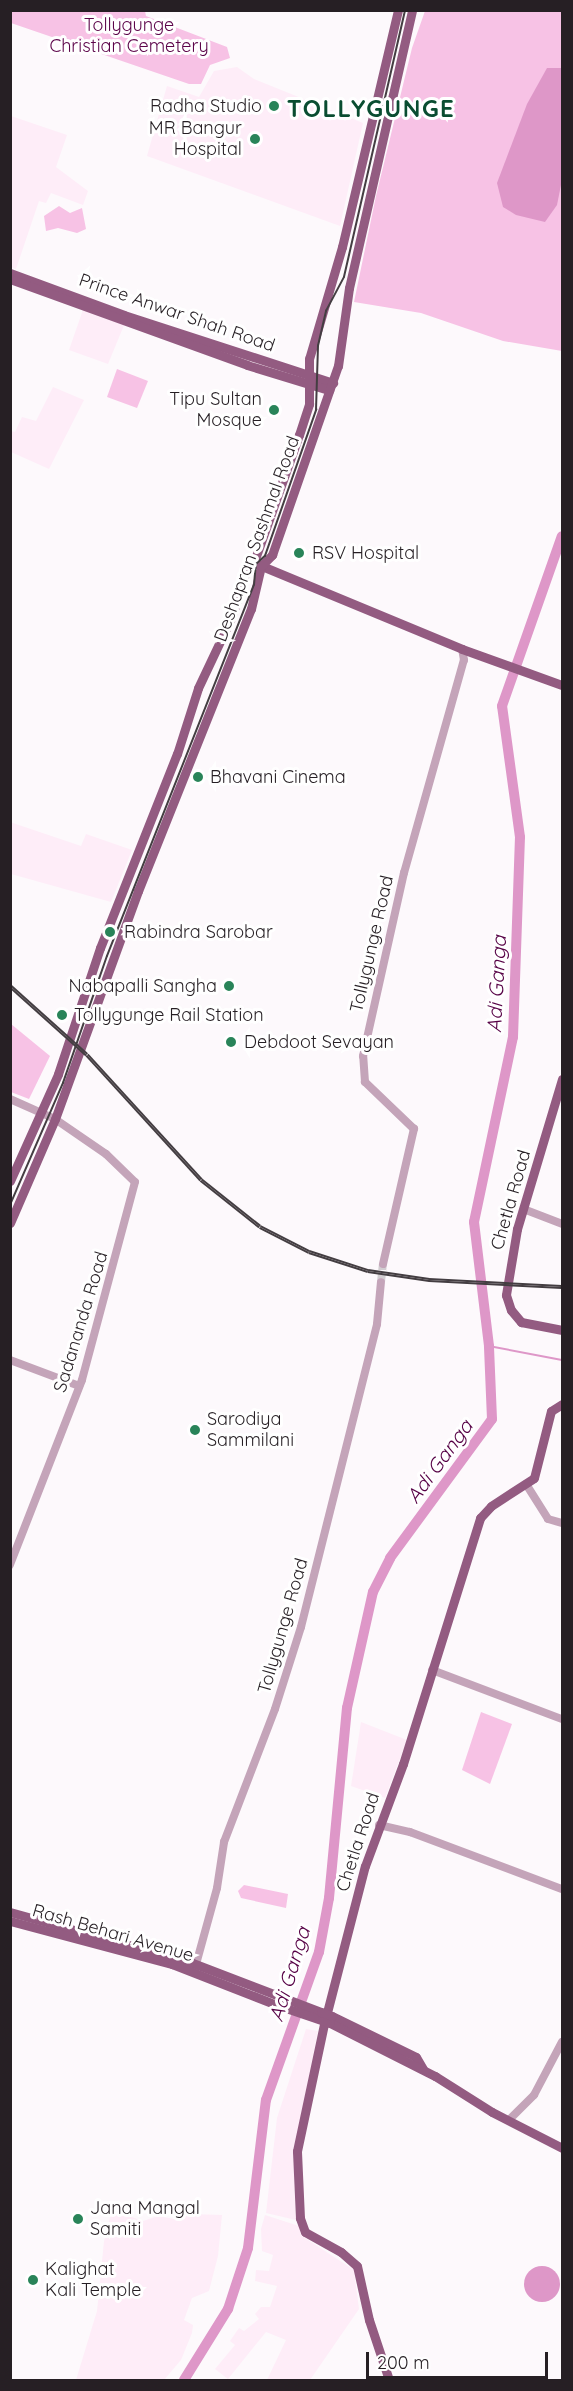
<!DOCTYPE html>
<html>
<head>
<meta charset="utf-8">
<style>
	body { margin:0 }
	#map { position:relative; width:573px; height:2391px; overflow:hidden; background:#fdf9fc; font-family:Quicksand,sans-serif }
	div>[style] { position:absolute }
	.built>* { inset:0; background:#feedf8 }
	.green>* { inset:0; background:#f7c2e5 }
	.water>* { inset:0; background:#de97c8 }
	.round { border-radius:50% }
	.stream>* { height:1.5px; margin:-0.75px; padding:0 0.75px; transform-origin:0.75px; border-radius:0.75px; background:#de97c8 }
	.river>* { height:10px; margin:-5px; padding:0 5px; transform-origin:5px; border-radius:5px; background:#de97c8 }
	.minor-tunnel>* { height:8px; margin-top:-4px; transform-origin:0; background:repeating-linear-gradient(90deg,#d2cdd1 0 8px,transparent 0 12px) }
	.minor>* { height:8px; margin:-4px; padding:0 4px; transform-origin:4px; border-radius:4px; background:#c4a4b9 }
	.major>* { height:9px; margin:-4.5px; padding:0 4.5px; transform-origin:4.5px; border-radius:4.5px; background:#935b81 }
	.tram>* { height:1.5px; margin:-0.75px; padding:0 0.75px; transform-origin:0.75px; border-radius:0.75px; background:#443e42 }
	.rail>* { height:4px; margin-top:-2px; transform-origin:0; background:repeating-linear-gradient(90deg,#fff 0 4.5px,#443e42 0 9px); box-sizing:border-box; border-block:2px solid #443e42 }
	.major-bridge>* { height:9px; margin:-4.5px; padding:0 4.5px; transform-origin:4.5px; border-radius:4.5px; background:#935b81 }
	.dots>* { width:16px; height:16px; translate:-50% -50%; box-sizing:border-box; border:3px solid #fff; border-radius:50% }
	span { translate:-50% -50%; white-space:nowrap; text-align:center; line-height:1.15; -webkit-text-stroke:6px #fff; paint-order:stroke }
	.park-label { font-size:18px; color:#5c054a }
	.poi-label { font-size:18px; color:#261f24 }
	.right { translate:-100% -50%; text-align:right }
	.left { translate:0 -50%; text-align:left }
	.street-label { font-size:18px; color:#261f24 }
	.water-label { font-size:20px; color:#560045; font-style:italic }
	.district-label { font-size:24px; color:#0a4d31; font-weight:700; letter-spacing:1.5px }
	.frame { position:absolute; inset:0; border:12px solid #261f24; pointer-events:none }
	.scale { position:absolute; left:366px; top:2352px; width:182px; height:27px; box-sizing:border-box; border:3px solid #261f24; border-top:0; padding-left:8px; font-size:18px; line-height:21px; white-space:nowrap; color:#261f24; -webkit-text-stroke:4px #fff; paint-order:stroke }
</style>
</head>
<body>
<div id="map">
	<div class="built">
		<i style="clip-path:polygon(237px 67px,254px 79px,363px 123px,340px 226px,147px 156px,167px 86px,199px 97px,214px 71px)"></i>
		<i style="clip-path:polygon(11px 116px,67px 135px,56px 167px,88px 191px,83px 205px,51px 193px,46px 203px,39px 201px,16px 269px,10px 267px)"></i>
		<i style="clip-path:polygon(85px 304px,127px 318px,108px 364px,69px 350px)"></i>
		<i style="clip-path:polygon(53px 387px,84px 400px,49px 469px,11px 452px,11px 431px,15px 432px,22px 417px,36px 421px)"></i>
		<i style="clip-path:polygon(10px 822px,81px 846px,86px 834px,132px 850px,111px 902px,11px 874px)"></i>
		<i style="clip-path:polygon(361px 1722px,407px 1740px,385px 1798px,351px 1786px)"></i>
		<i style="clip-path:polygon(306px 2029px,318px 2031px,293px 2155px,296px 2220px,266px 2213px,277px 2118px)"></i>
		<i style="clip-path:polygon(112px 2210px,143px 2221px,158px 2216px,174px 2219px,190px 2214px,222px 2215px,218px 2256px,209px 2291px,192px 2298px,184px 2320px,193px 2325px,192px 2333px,181px 2360px,164px 2380px,76px 2380px,97px 2311px,104px 2241px)"></i>
		<i style="clip-path:polygon(265px 2215px,299px 2226px,302px 2236px,354px 2270px,359px 2309px,310px 2380px,267px 2380px,286px 2340px,266px 2332px,228px 2379px,215px 2369px,235px 2345px,230px 2341px,239px 2328px,244px 2331px,259px 2319px,255px 2314px,261px 2307px,270px 2307px,277px 2286px,255px 2281px,256px 2270px,269px 2271px,273px 2255px,262px 2251px,261px 2229px)"></i>
	</div>
	<div class="green">
		<i style="clip-path:polygon(11px 10px,145px 11px,146px 16px,227px 47px,230px 58px,210px 65px,201px 84px,189px 84px,11px 23px)"></i>
		<i style="clip-path:polygon(425px 11px,562px 11px,562px 351px,503px 341px,421px 313px,354px 302px,376px 196px,412px 48px)"></i>
		<i style="clip-path:polygon(59px 206px,70px 213px,82px 208px,86px 229px,77px 233px,58px 228px,46px 231px,44px 216px)"></i>
		<i style="clip-path:polygon(117px 369px,148px 381px,137px 408px,107px 397px)"></i>
		<i style="clip-path:polygon(11px 1024px,50px 1056px,29px 1099px,11px 1092px)"></i>
		<i style="clip-path:polygon(481px 1712px,512px 1724px,490px 1784px,462px 1770px)"></i>
		<i style="clip-path:polygon(244px 1885px,288px 1894px,286px 1908px,241px 1898px,238px 1891px)"></i>
	</div>
	<div class="water">
		<i style="clip-path:polygon(547px 68px,562px 68px,562px 180px,557px 205px,545px 222px,516px 215px,503px 207px,497px 183px,527px 104px)"></i>
		<i class="round" style="left:524px;top:2266px;width:36px;height:36px"></i>
	</div>
	<div class="stream">
		<i style="left:489px;top:1346px;width:74px;rotate:10.9deg"></i>
	</div>
	<div class="river">
		<i style="left:184px;top:2380px;width:84px;rotate:-58.2deg"></i>
		<i style="left:228px;top:2309px;width:64px;rotate:-71.8deg"></i>
		<i style="left:248px;top:2248px;width:149px;rotate:-83.1deg"></i>
		<i style="left:266px;top:2100px;width:157px;rotate:-70.3deg"></i>
		<i style="left:319px;top:1952px;width:55px;rotate:-79.5deg"></i>
		<i style="left:329px;top:1898px;width:191px;rotate:-84.6deg"></i>
		<i style="left:347px;top:1708px;width:119px;rotate:-77.4deg"></i>
		<i style="left:373px;top:1592px;width:38px;rotate:-63deg"></i>
		<i style="left:390px;top:1558px;width:172px;rotate:-53.7deg"></i>
		<i style="left:492px;top:1419px;width:73px;rotate:-92.4deg"></i>
		<i style="left:489px;top:1346px;width:125px;rotate:-96.9deg"></i>
		<i style="left:474px;top:1222px;width:189px;rotate:-78.1deg"></i>
		<i style="left:513px;top:1037px;width:200px;rotate:-88deg"></i>
		<i style="left:520px;top:837px;width:132px;rotate:-97.8deg"></i>
		<i style="left:502px;top:706px;width:180px;rotate:-70.6deg"></i>
	</div>
	<div class="minor-tunnel">
		<i style="left:381px;top:1282px;width:18px;rotate:-84deg"></i>
	</div>
	<div class="minor">
		<i style="left:10px;top:1099px;width:49px;rotate:24deg"></i>
		<i style="left:55px;top:1119px;width:62px;rotate:34.5deg"></i>
		<i style="left:106px;top:1154px;width:40px;rotate:44deg"></i>
		<i style="left:135px;top:1182px;width:205px;rotate:105deg"></i>
		<i style="left:82px;top:1380px;width:199px;rotate:111.3deg"></i>
		<i style="left:526px;top:1210px;width:39px;rotate:21deg"></i>
		<i style="left:383px;top:1264px;width:139px;rotate:-77.1deg"></i>
		<i style="left:414px;top:1129px;width:68px;rotate:-136.2deg"></i>
		<i style="left:365px;top:1082px;width:26px;rotate:-94deg"></i>
		<i style="left:363px;top:1056px;width:188px;rotate:-77.4deg"></i>
		<i style="left:404px;top:873px;width:221px;rotate:-74.3deg"></i>
		<i style="left:464px;top:660px;width:11px;rotate:-100deg"></i>
		<i style="left:10px;top:1360px;width:74px;rotate:20.6deg"></i>
		<i style="left:526px;top:1484px;width:41px;rotate:57.8deg"></i>
		<i style="left:548px;top:1519px;width:15px;rotate:16deg"></i>
		<i style="left:432px;top:1670px;width:139px;rotate:20.7deg"></i>
		<i style="left:379px;top:1825px;width:32px;rotate:13deg"></i>
		<i style="left:410px;top:1832px;width:162px;rotate:20.6deg"></i>
		<i style="left:195px;top:1968px;width:83px;rotate:-74.6deg"></i>
		<i style="left:217px;top:1888px;width:47px;rotate:-81.3deg"></i>
		<i style="left:224px;top:1842px;width:142px;rotate:-69deg"></i>
		<i style="left:275px;top:1709px;width:86px;rotate:-72.4deg"></i>
		<i style="left:301px;top:1627px;width:312px;rotate:-75.9deg"></i>
		<i style="left:377px;top:1324px;width:42px;rotate:-84.6deg"></i>
		<i style="left:510px;top:2119px;width:34px;rotate:-45deg"></i>
		<i style="left:534px;top:2095px;width:60px;rotate:-62.2deg"></i>
	</div>
	<div class="major">
		<i style="left:10px;top:273px;width:121px;rotate:20.2deg"></i>
		<i style="left:124px;top:315px;width:220px;rotate:18deg"></i>
		<i style="left:10px;top:279px;width:252px;rotate:19.9deg"></i>
		<i style="left:247px;top:365px;width:86px;rotate:17deg"></i>
		<i style="left:257px;top:564px;width:222px;rotate:22.5deg"></i>
		<i style="left:462px;top:649px;width:106px;rotate:19.8deg"></i>
		<i style="left:562px;top:1079px;width:157px;rotate:106.7deg"></i>
		<i style="left:517px;top:1229px;width:67px;rotate:99.5deg"></i>
		<i style="left:506px;top:1295px;width:16px;rotate:72deg"></i>
		<i style="left:511px;top:1310px;width:16px;rotate:50deg"></i>
		<i style="left:521px;top:1322px;width:42px;rotate:11deg"></i>
		<i style="left:10px;top:1181px;width:117px;rotate:-65.8deg"></i>
		<i style="left:58px;top:1074px;width:133px;rotate:-71.6deg"></i>
		<i style="left:100px;top:948px;width:209px;rotate:-68.4deg"></i>
		<i style="left:177px;top:754px;width:69px;rotate:-72.3deg"></i>
		<i style="left:198px;top:688px;width:80px;rotate:-64.7deg"></i>
		<i style="left:232px;top:616px;width:58px;rotate:-72.8deg"></i>
		<i style="left:249px;top:561px;width:6px;rotate:-18deg"></i>
		<i style="left:255px;top:559px;width:132px;rotate:-70.5deg"></i>
		<i style="left:299px;top:435px;width:33px;rotate:-72deg"></i>
		<i style="left:309px;top:404px;width:45px;rotate:-90deg"></i>
		<i style="left:309px;top:359px;width:117px;rotate:-73.6deg"></i>
		<i style="left:342px;top:247px;width:244px;rotate:-76.7deg"></i>
		<i style="left:10px;top:1223px;width:113px;rotate:-66.6deg"></i>
		<i style="left:55px;top:1119px;width:243px;rotate:-70deg"></i>
		<i style="left:138px;top:891px;width:304px;rotate:-68.2deg"></i>
		<i style="left:251px;top:609px;width:44px;rotate:-76.9deg"></i>
		<i style="left:261px;top:566px;width:16px;rotate:-45deg"></i>
		<i style="left:272px;top:555px;width:200px;rotate:-70.8deg"></i>
		<i style="left:338px;top:366px;width:79px;rotate:-82deg"></i>
		<i style="left:349px;top:288px;width:285px;rotate:-77.2deg"></i>
		<i style="left:10px;top:1912px;width:187px;rotate:15.5deg"></i>
		<i style="left:190px;top:1962px;width:140px;rotate:20.9deg"></i>
		<i style="left:10px;top:1921px;width:168px;rotate:14.9deg"></i>
		<i style="left:172px;top:1964px;width:110px;rotate:21.4deg"></i>
		<i style="left:332px;top:2016px;width:93px;rotate:26deg"></i>
		<i style="left:416px;top:2057px;width:14px;rotate:60deg"></i>
		<i style="left:330px;top:2023px;width:118px;rotate:26.8deg"></i>
		<i style="left:435px;top:2076px;width:67px;rotate:32.3deg"></i>
		<i style="left:492px;top:2112px;width:79px;rotate:27.2deg"></i>
		<i style="left:389px;top:2380px;width:63px;rotate:-108.4deg"></i>
		<i style="left:369px;top:2320px;width:55px;rotate:-102.5deg"></i>
		<i style="left:357px;top:2266px;width:21px;rotate:-139deg"></i>
		<i style="left:341px;top:2252px;width:41px;rotate:-150.9deg"></i>
		<i style="left:305px;top:2232px;width:15px;rotate:-110deg"></i>
		<i style="left:300px;top:2218px;width:67px;rotate:-92.6deg"></i>
		<i style="left:297px;top:2151px;width:130px;rotate:-78deg"></i>
		<i style="left:324px;top:2024px;width:163px;rotate:-75.5deg"></i>
		<i style="left:365px;top:1866px;width:109px;rotate:-69.6deg"></i>
		<i style="left:403px;top:1764px;width:258px;rotate:-72.6deg"></i>
		<i style="left:480px;top:1518px;width:16px;rotate:-47deg"></i>
		<i style="left:491px;top:1506px;width:51px;rotate:-33.1deg"></i>
		<i style="left:534px;top:1478px;width:69px;rotate:-75.8deg"></i>
		<i style="left:551px;top:1411px;width:13px;rotate:-32deg"></i>
	</div>
	<div class="tram">
		<i style="left:10px;top:1205px;width:133px;rotate:-66.5deg"></i>
		<i style="left:63px;top:1083px;width:134px;rotate:-70.9deg"></i>
		<i style="left:107px;top:956px;width:399px;rotate:-68.4deg"></i>
		<i style="left:254px;top:585px;width:21px;rotate:-85deg"></i>
		<i style="left:256px;top:564px;width:12px;rotate:-42deg"></i>
		<i style="left:265px;top:556px;width:155px;rotate:-70.7deg"></i>
		<i style="left:316px;top:410px;width:64px;rotate:-88.2deg"></i>
		<i style="left:318px;top:346px;width:36px;rotate:-77deg"></i>
		<i style="left:326px;top:311px;width:38px;rotate:-62deg"></i>
		<i style="left:344px;top:277px;width:274px;rotate:-77.1deg"></i>
	</div>
	<div class="rail">
		<i style="left:10px;top:986px;width:103px;rotate:41.9deg"></i>
		<i style="left:87px;top:1055px;width:169px;rotate:47.6deg"></i>
		<i style="left:201px;top:1180px;width:75px;rotate:38.5deg"></i>
		<i style="left:260px;top:1227px;width:55px;rotate:27deg"></i>
		<i style="left:309px;top:1252px;width:62px;rotate:17.9deg"></i>
		<i style="left:368px;top:1271px;width:62px;rotate:8.4deg"></i>
		<i style="left:429px;top:1280px;width:133px;rotate:3deg"></i>
	</div>
	<div class="major-bridge">
		<i style="left:274px;top:2004px;width:59px;rotate:18.7deg"></i>
		<i style="left:321px;top:2012px;width:12px;rotate:20deg"></i>
	</div>
	<div class="dots">
		<i style="left:274px;top:106px;background:#298459"></i>
		<i style="left:255px;top:139px;background:#298459"></i>
		<i style="left:274px;top:410px;background:#298459"></i>
		<i style="left:299px;top:553px;background:#298459"></i>
		<i style="left:198px;top:777px;background:#298459"></i>
		<i style="left:110px;top:932px;background:#298459"></i>
		<i style="left:229px;top:986px;background:#298459"></i>
		<i style="left:62px;top:1015px;background:#298459"></i>
		<i style="left:231px;top:1042px;background:#298459"></i>
		<i style="left:195px;top:1430px;background:#298459"></i>
		<i style="left:78px;top:2219px;background:#298459"></i>
		<i style="left:33px;top:2280px;background:#298459"></i>
	</div>
	<div class="park-label">
		<span style="left:129px;top:36px">Tollygunge<br>Christian Cemetery</span>
	</div>
	<div class="poi-label">
		<span class="right" style="left:262px;top:106px">Radha Studio</span>
		<span class="right" style="left:242px;top:139px">MR Bangur<br>Hospital</span>
		<span class="right" style="left:262px;top:410px">Tipu Sultan<br>Mosque</span>
		<span class="left" style="left:312px;top:553px">RSV Hospital</span>
		<span class="left" style="left:210px;top:777px">Bhavani Cinema</span>
		<span class="left" style="left:124px;top:932px">Rabindra Sarobar</span>
		<span class="right" style="left:217px;top:986px">Nabapalli Sangha</span>
		<span class="left" style="left:74px;top:1015px">Tollygunge Rail Station</span>
		<span class="left" style="left:244px;top:1042px">Debdoot Sevayan</span>
		<span class="left" style="left:207px;top:1430px">Sarodiya<br>Sammilani</span>
		<span class="left" style="left:90px;top:2219px">Jana Mangal<br>Samiti</span>
		<span class="left" style="left:45px;top:2280px">Kalighat<br>Kali Temple</span>
	</div>
	<div class="street-label">
		<span style="left:177px;top:313px;rotate:19deg">Prince Anwar Shah Road</span>
		<span style="left:257px;top:539px;rotate:-70deg">Deshapran Sashmal Road</span>
		<span style="left:372px;top:944px;rotate:-77deg">Tollygunge Road</span>
		<span style="left:511px;top:1200px;rotate:-74deg">Chetla Road</span>
		<span style="left:81px;top:1322px;rotate:-73deg">Sadananda Road</span>
		<span style="left:283px;top:1626px;rotate:-74deg">Tollygunge Road</span>
		<span style="left:358px;top:1842px;rotate:-72deg">Chetla Road</span>
		<span style="left:113px;top:1933px;rotate:16deg">Rash Behari Avenue</span>
	</div>
	<div class="water-label">
		<span style="left:496px;top:984px;rotate:-87deg">Adi Ganga</span>
		<span style="left:439px;top:1461px;rotate:-54deg">Adi Ganga</span>
		<span style="left:289px;top:1974px;rotate:-73deg">Adi Ganga</span>
	</div>
	<div class="district-label">
		<span style="left:371px;top:109px">TOLLYGUNGE</span>
	</div>
	<div class="frame"></div>
	<div class="scale">200 m</div>
</div>
</body>
</html>
